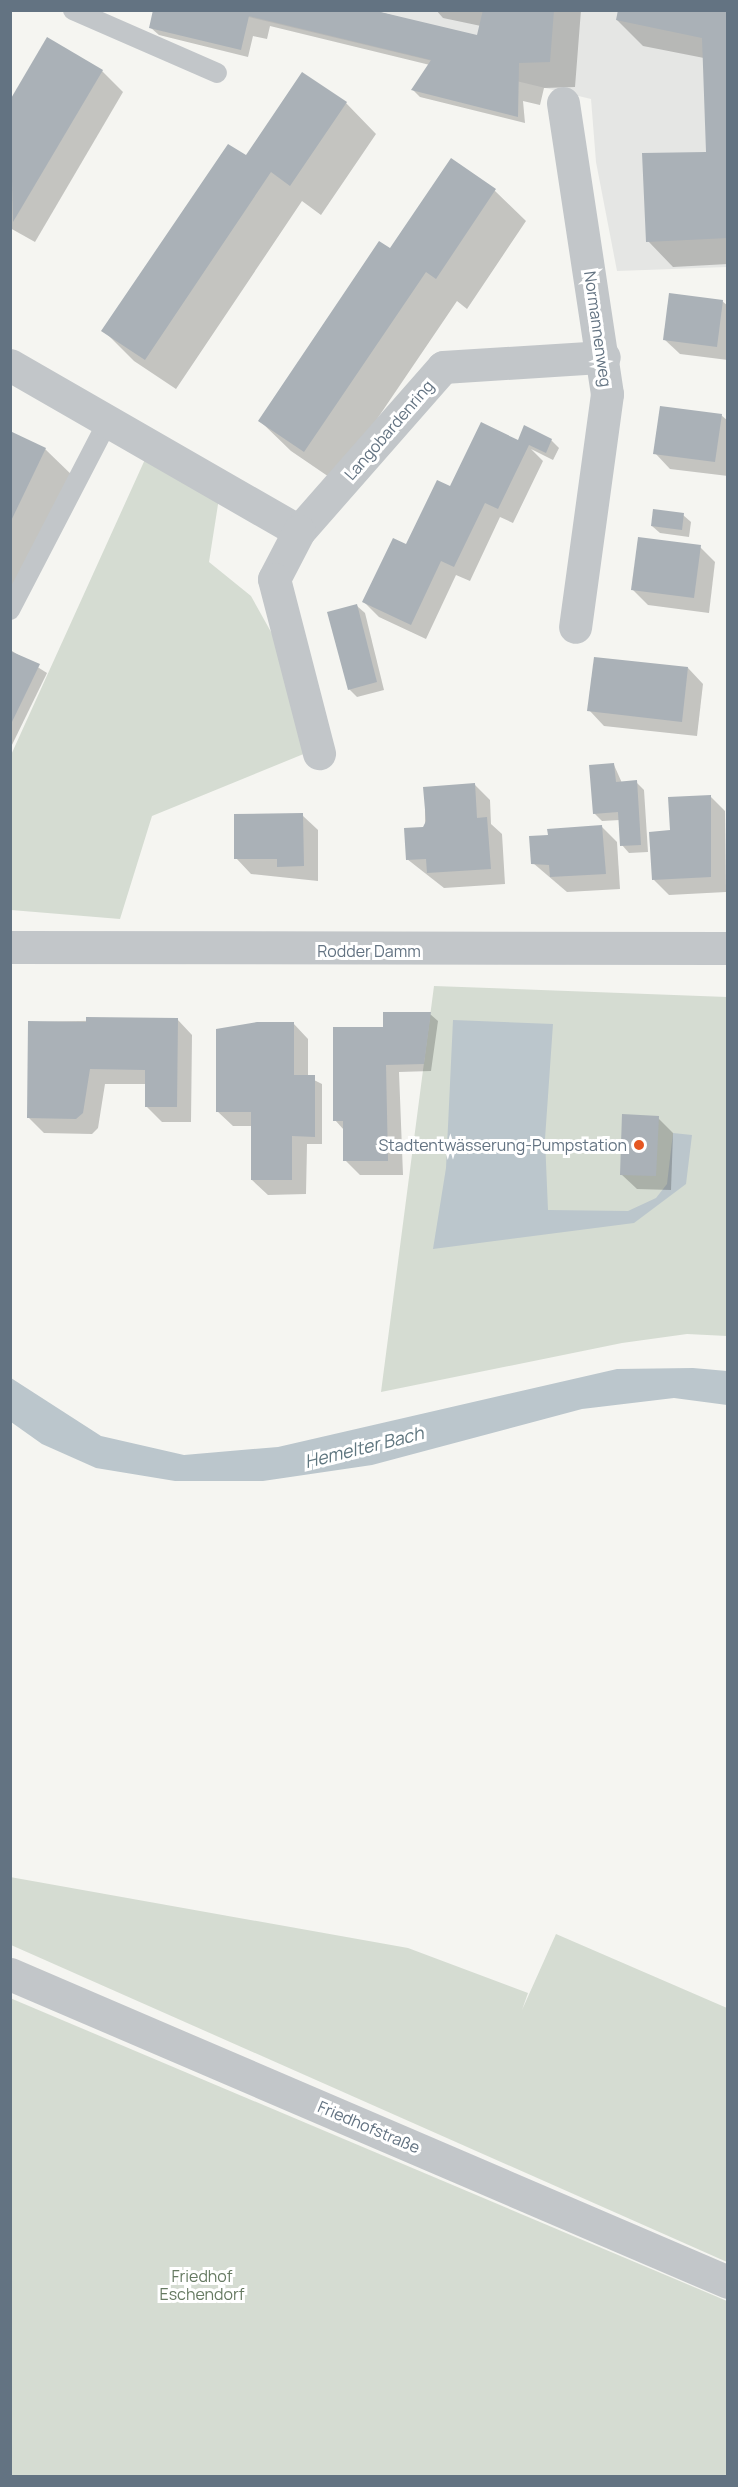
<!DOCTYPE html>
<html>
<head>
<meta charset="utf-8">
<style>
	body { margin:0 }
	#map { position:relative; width:738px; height:2487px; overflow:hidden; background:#f5f5f1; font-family:Manrope,sans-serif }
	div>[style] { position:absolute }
	.built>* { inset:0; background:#e5e6e4 }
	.green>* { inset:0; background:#d5dcd2 }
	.water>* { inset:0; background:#bbc6cc }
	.shadow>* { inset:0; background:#0003 }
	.building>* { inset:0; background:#aab1b7 }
	.service>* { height:20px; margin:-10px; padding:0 10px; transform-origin:10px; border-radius:10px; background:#c2c6c9 }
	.minor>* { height:33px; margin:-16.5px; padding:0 16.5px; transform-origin:16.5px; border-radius:16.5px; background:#c2c6c9 }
	.dots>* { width:16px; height:16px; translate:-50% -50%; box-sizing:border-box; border:3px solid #fff; border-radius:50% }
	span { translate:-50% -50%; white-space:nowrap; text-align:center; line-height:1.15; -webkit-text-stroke:6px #fff; paint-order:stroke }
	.street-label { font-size:16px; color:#637382 }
	.poi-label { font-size:16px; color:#637382 }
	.right { translate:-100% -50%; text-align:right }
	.park-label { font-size:16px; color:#667a62 }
	.water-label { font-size:18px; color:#5f767f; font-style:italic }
	.frame { position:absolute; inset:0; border:12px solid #637382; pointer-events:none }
</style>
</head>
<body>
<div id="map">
	<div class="built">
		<i style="clip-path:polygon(224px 11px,727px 11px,727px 267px,617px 271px,596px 162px,591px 99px)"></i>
	</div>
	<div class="green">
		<i style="clip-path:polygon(147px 455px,219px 498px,209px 562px,251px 596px,285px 657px,306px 753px,152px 816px,120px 919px,11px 910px,11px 755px)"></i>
		<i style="clip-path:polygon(434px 986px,727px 997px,727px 1336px,687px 1334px,622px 1343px,381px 1392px)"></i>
		<i style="clip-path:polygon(10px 1877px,408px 1948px,528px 1993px,522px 2010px,556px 1934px,727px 2008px,727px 2262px,11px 1945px)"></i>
		<i style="clip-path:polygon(10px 1998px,727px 2301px,727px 2476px,11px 2476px)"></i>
	</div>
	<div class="water">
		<i style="clip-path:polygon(453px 1020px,553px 1024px,545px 1139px,548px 1210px,628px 1211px,656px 1198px,667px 1184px,673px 1133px,692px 1135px,686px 1184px,634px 1223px,433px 1249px,446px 1168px)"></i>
		<i style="clip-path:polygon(693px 1368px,727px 1371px,727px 1405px,674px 1398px,582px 1409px,372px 1465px,263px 1481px,175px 1481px,96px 1468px,42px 1444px,11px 1422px,11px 1378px,101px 1436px,184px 1455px,278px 1447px,617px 1369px)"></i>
	</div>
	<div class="shadow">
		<i style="clip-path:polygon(155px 10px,372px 10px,478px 38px,481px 26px,443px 18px,436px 10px,581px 10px,575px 87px,544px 88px,540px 105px,523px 101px,525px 123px,420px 97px,413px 90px,430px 65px,270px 26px,267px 39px,253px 36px,248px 57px,159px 35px,151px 28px)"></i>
		<i style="clip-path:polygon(728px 10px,728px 264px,673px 267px,648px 241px,707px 154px,704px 58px,643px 46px,617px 20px)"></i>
		<i style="clip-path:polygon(102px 71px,123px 92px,35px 242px,10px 228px,10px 102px)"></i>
		<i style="clip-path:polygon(346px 103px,376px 134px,321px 215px,302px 201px,176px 389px,134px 361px,103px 330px,246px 158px)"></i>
		<i style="clip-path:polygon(451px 160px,495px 191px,526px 221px,467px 309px,457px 301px,335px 481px,291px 451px,260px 421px,390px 250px)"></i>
		<i style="clip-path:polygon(722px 301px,728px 306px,728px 360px,680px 354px,664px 339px)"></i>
		<i style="clip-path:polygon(721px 415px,728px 421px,728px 476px,670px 469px,655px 453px)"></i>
		<i style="clip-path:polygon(10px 432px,45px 449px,76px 479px,10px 617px)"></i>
		<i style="clip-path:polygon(551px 440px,559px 448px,553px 460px,531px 449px,543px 461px,513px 523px,500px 517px,470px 581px,456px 575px,426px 639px,379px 617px,364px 602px,451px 488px,518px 442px)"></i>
		<i style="clip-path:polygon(683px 515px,691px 522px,689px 537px,660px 533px,652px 526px)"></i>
		<i style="clip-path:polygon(700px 547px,715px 562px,709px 613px,648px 605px,633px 590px)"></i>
		<i style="clip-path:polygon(357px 606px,365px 613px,384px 690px,357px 697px,349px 689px)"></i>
		<i style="clip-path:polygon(12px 651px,47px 673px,10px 749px,10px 654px)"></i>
		<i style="clip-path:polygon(688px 668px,703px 684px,697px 736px,604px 726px,589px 710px)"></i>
		<i style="clip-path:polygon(614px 765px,622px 783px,636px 782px,644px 790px,648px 852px,629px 853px,622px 845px,620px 820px,602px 821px,594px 813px)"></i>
		<i style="clip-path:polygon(475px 785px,490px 800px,491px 824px,502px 834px,505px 884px,444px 888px,407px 859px,425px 828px,425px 788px)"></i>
		<i style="clip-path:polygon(710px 796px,725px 811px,726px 892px,669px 895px,654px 880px,672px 831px)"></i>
		<i style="clip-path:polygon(302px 815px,318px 830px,318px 881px,251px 874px,236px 858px)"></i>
		<i style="clip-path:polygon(602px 827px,617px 842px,620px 889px,567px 892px,533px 863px,549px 836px)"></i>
		<i style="clip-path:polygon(430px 1014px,438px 1021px,431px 1071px,399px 1072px,403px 1175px,360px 1175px,345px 1160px,344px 1130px,335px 1120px,383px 1028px)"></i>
		<i style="clip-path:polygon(177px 1019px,192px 1035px,191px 1122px,162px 1122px,147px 1107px,147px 1084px,105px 1084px,98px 1128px,92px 1134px,44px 1133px,29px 1118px,30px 1022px)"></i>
		<i style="clip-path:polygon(293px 1023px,308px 1039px,308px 1077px,322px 1084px,322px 1144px,307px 1144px,306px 1194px,268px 1195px,252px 1180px,252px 1126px,233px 1126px,217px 1111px)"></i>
		<i style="clip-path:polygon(658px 1118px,673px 1133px,671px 1190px,637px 1189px,621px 1174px)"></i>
	</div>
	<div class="building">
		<i style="clip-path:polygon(153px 10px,372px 10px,477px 35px,483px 10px,554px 10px,550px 62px,519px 63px,518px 117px,411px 90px,431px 60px,249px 16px,241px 50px,149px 28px)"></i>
		<i style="clip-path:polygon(618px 10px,728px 10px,728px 238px,646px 242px,642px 153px,706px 152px,702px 38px,616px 20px)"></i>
		<i style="clip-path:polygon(47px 37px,103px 70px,13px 222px,10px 100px)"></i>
		<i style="clip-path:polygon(302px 72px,347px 102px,290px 186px,271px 172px,145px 360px,101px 331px,228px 144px,246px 155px)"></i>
		<i style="clip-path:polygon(451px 158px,496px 189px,436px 279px,426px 272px,304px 452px,258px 421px,379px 241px,390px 248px)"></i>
		<i style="clip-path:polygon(669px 293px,723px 300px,717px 347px,663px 340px)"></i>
		<i style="clip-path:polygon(660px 406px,722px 414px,715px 462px,653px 454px)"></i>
		<i style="clip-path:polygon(481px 422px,518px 440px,524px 425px,552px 439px,546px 453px,529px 445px,498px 509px,485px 503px,454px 567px,441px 561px,411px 625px,362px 602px,393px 538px,406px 544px,437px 480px,450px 486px)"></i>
		<i style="clip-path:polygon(10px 431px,46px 448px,10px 523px)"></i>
		<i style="clip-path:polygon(653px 509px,684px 513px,682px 530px,651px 526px)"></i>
		<i style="clip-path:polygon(638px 537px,701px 545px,694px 598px,631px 590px)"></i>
		<i style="clip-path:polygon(357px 604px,377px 682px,348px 690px,327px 612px)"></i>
		<i style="clip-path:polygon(10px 651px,40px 664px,10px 726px)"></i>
		<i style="clip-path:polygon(594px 657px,688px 667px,682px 722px,587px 711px)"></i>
		<i style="clip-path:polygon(614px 763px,616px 782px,637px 780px,641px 845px,620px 846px,618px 812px,593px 814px,589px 765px)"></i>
		<i style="clip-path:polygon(475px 783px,477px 818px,487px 817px,491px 869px,427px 873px,426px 859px,406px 860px,404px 828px,423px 827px,426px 821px,423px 787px)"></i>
		<i style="clip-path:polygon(711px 795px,711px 877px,652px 880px,649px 832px,670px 830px,668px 797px)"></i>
		<i style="clip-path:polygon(303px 813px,304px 866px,277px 867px,277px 859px,234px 859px,234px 814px)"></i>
		<i style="clip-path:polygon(602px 825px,606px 874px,550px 877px,549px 865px,531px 864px,529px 836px,548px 835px,547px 829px)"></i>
		<i style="clip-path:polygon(383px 1012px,431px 1012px,424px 1064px,386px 1065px,388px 1161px,343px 1161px,343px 1121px,333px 1121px,333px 1027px,383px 1027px)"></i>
		<i style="clip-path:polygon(86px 1017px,178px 1018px,177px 1107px,145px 1107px,145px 1070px,90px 1069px,83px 1113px,76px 1119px,27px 1118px,28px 1021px,86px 1022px)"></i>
		<i style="clip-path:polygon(257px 1022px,294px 1022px,294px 1075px,315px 1075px,315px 1137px,292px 1136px,292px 1180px,251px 1180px,251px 1112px,216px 1112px,216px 1029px)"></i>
		<i style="clip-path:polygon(622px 1114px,659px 1116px,656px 1176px,620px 1175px)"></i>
	</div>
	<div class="service">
		<i style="left:73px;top:10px;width:157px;rotate:23.6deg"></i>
		<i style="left:10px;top:610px;width:213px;rotate:-62.6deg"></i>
	</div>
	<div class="minor">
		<i style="left:563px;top:103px;width:294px;rotate:81.4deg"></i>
		<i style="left:607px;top:394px;width:235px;rotate:97.8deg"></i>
		<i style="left:10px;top:365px;width:333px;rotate:29.9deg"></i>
		<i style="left:299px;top:531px;width:218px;rotate:-48.7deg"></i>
		<i style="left:443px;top:367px;width:161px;rotate:-3.6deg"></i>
		<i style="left:299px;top:531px;width:54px;rotate:117.5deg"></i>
		<i style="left:274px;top:579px;width:180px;rotate:75.5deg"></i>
		<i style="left:10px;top:947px;width:718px;rotate:0.08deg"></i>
		<i style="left:10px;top:1974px;width:781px;rotate:23.22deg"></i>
	</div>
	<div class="dots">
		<i style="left:639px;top:1145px;background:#e55621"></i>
	</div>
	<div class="street-label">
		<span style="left:598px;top:329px;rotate:82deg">Normannenweg</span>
		<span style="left:389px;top:430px;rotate:-49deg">Langobardenring</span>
		<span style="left:369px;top:951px">Rodder Damm</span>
		<span style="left:369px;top:2127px;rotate:23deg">Friedhofstraße</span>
	</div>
	<div class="poi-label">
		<span class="right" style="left:627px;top:1145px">Stadtentwässerung-Pumpstation</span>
	</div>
	<div class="park-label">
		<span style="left:202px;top:2285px">Friedhof<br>Eschendorf</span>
	</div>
	<div class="water-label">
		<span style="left:364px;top:1447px;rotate:-14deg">Hemelter Bach</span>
	</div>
	<div class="frame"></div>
</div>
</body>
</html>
